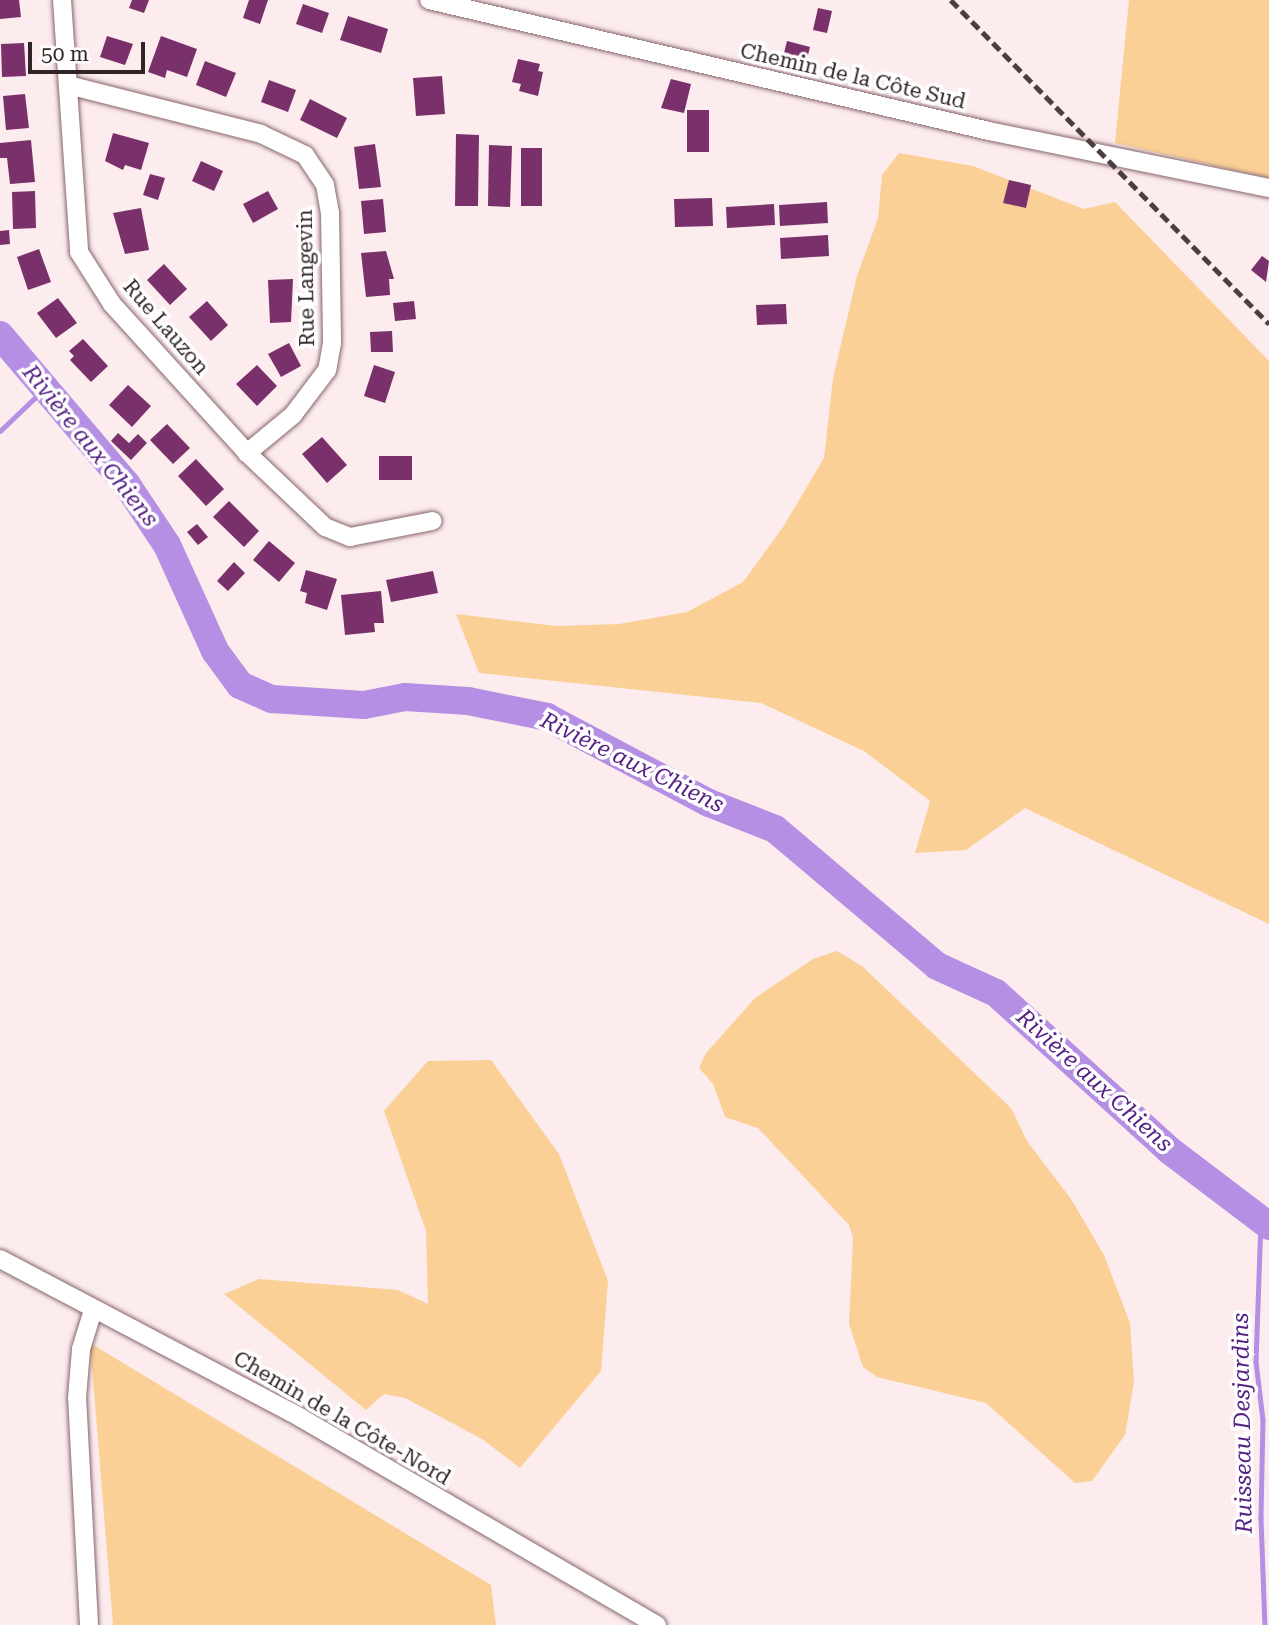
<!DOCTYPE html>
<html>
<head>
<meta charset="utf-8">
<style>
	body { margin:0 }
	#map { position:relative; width:1269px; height:1625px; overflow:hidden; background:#fcecee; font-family:"Roboto Serif",serif }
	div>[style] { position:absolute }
	.green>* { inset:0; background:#fbd097 }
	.stream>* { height:4.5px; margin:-2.25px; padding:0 2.25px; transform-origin:2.25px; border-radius:2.25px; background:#b58fe3 }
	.river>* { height:28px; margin:-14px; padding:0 14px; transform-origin:14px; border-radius:14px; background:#b58fe3 }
	.building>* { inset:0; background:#7a306a }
	.roads { filter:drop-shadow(0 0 2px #86656a) drop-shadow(0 0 2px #86656a) }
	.minor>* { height:18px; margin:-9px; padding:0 9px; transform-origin:9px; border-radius:9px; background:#fff }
	.rail>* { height:4.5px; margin-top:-2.25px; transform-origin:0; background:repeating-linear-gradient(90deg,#4c3e40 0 10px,transparent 0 15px) }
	span { translate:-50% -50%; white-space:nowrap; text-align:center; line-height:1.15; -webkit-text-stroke:7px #fefefe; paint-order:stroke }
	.street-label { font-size:21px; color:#322426 }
	.water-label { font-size:23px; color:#552183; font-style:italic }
	.scale { position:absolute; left:28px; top:42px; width:117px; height:32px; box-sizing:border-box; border:4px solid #322426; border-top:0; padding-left:9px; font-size:21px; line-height:24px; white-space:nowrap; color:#322426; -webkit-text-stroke:5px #fefefe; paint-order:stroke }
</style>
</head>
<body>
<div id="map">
	<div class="green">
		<i style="clip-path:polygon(1129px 0,1269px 0,1269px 178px,1115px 143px)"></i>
		<i style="clip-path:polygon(899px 153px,973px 166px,1084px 209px,1115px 202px,1269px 361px,1269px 924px,1025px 808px,966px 850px,915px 853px,930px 801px,864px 751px,761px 703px,479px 673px,456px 614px,556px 626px,619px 624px,687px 612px,743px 582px,783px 527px,824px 458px,833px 378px,857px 276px,878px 218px,882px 175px)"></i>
		<i style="clip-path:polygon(837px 951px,862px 966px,1011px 1108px,1027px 1141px,1071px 1199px,1104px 1255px,1130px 1323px,1134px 1382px,1125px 1435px,1092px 1481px,1075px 1483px,986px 1403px,877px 1377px,863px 1367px,849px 1324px,853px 1238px,849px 1225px,758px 1128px,725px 1117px,713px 1084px,699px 1068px,706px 1053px,755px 998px,813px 959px)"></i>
		<i style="clip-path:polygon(491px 1060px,559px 1154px,608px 1281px,601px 1371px,520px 1468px,482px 1439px,405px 1398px,384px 1394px,366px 1410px,224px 1294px,259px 1279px,398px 1290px,428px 1304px,426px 1231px,384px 1111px,428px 1061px)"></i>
		<i style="clip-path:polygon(90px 1343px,491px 1585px,496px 1625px,113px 1625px)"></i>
	</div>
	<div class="stream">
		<i style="left:0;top:431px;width:59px;rotate:-43.6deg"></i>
		<i style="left:1261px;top:1220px;width:142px;rotate:92deg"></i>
		<i style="left:1256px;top:1362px;width:58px;rotate:83.1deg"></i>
		<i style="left:1263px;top:1420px;width:98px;rotate:91.2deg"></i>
		<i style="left:1261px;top:1518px;width:107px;rotate:87.9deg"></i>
	</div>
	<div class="river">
		<i style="left:0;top:335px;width:197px;rotate:49.7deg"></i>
		<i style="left:127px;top:485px;width:72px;rotate:56.3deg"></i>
		<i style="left:167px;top:545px;width:116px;rotate:65.6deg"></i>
		<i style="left:215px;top:651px;width:42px;rotate:53.7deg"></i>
		<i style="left:240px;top:685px;width:35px;rotate:24deg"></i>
		<i style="left:272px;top:699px;width:92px;rotate:3.7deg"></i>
		<i style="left:364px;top:705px;width:42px;rotate:-11deg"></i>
		<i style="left:405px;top:697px;width:63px;rotate:3.6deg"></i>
		<i style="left:468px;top:701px;width:81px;rotate:11.4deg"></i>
		<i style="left:547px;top:717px;width:183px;rotate:28deg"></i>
		<i style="left:709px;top:803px;width:71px;rotate:21.5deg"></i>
		<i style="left:775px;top:829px;width:212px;rotate:40.2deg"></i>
		<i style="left:937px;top:966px;width:65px;rotate:24.6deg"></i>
		<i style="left:996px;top:993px;width:234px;rotate:42.2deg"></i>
		<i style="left:1169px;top:1150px;width:126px;rotate:37.2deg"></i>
	</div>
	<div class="building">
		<i style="clip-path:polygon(0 0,19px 0,21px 17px,0 19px)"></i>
		<i style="clip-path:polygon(132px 0,149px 0,144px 13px,129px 8px)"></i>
		<i style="clip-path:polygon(249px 0,268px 0,260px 24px,243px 18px)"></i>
		<i style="clip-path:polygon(303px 4px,329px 13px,322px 33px,296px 24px)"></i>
		<i style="clip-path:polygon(818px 8px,832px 11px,827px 33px,813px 30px)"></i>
		<i style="clip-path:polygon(348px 16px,388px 29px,381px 53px,340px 40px)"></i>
		<i style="clip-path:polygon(107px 36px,133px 44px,125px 65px,100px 57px)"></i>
		<i style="clip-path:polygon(161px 36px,197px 49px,187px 77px,167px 70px,165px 78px,148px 72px)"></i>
		<i style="clip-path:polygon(787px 41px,810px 47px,804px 71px,781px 65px)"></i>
		<i style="clip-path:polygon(24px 43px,26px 76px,2px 77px,1px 44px)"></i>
		<i style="clip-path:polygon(518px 59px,540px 64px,538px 71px,543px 72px,538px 96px,519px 91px,521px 84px,512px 82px)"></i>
		<i style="clip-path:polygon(205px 61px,236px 73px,226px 97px,196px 85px)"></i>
		<i style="clip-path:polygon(442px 76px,445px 114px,416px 116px,413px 78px)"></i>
		<i style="clip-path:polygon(671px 79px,691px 84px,684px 113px,661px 108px)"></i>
		<i style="clip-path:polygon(269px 80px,296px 90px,288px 112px,261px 102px)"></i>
		<i style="clip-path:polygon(25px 94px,29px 128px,6px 130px,3px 96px)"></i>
		<i style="clip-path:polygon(310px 99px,347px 118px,337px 138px,300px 120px)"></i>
		<i style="clip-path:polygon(687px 110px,709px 110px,709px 152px,687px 152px)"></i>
		<i style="clip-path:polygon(113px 133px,149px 143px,141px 170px,125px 165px,123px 170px,105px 161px)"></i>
		<i style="clip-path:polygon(456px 134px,479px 135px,478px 206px,455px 206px)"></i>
		<i style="clip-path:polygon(31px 140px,35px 182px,10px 184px,7px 158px,0 158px,0 143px)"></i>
		<i style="clip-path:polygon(375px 144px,381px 187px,359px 189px,354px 147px)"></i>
		<i style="clip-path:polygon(489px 145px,512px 146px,510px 207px,488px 206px)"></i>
		<i style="clip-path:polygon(521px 148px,542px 148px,542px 206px,521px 206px)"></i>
		<i style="clip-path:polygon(201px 161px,223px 171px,214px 191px,192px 181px)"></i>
		<i style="clip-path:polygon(150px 174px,165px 178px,158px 200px,143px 195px)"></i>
		<i style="clip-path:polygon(1009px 180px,1031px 185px,1026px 208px,1003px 203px)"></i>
		<i style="clip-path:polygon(35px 191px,36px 228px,13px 229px,12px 192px)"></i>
		<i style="clip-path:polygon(268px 191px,278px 209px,253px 223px,243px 204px)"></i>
		<i style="clip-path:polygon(712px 198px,713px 226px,675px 227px,674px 199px)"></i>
		<i style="clip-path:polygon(383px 199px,386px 232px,364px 234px,361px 201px)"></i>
		<i style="clip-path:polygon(827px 202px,828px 223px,780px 226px,779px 205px)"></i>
		<i style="clip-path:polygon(774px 204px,775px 225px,727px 228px,726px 207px)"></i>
		<i style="clip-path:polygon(141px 208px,149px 250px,125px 254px,113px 213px)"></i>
		<i style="clip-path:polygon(9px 230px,10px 244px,0 245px,0 231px)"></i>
		<i style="clip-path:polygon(828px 235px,829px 256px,781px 259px,780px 238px)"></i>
		<i style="clip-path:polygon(39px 249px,51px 282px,28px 290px,17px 257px)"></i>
		<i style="clip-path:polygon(386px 251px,394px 279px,389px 279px,390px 295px,366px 297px,361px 253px)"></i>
		<i style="clip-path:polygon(1262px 256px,1269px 261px,1266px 282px,1251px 270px)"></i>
		<i style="clip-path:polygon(164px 264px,187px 289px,170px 305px,147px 280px)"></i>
		<i style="clip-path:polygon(293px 279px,291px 322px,270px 323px,268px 280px)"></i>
		<i style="clip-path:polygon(58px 298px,77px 323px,56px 338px,37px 313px)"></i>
		<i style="clip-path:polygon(207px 301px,228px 325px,211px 341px,189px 317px)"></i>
		<i style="clip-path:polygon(414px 301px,416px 319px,395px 321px,393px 303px)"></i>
		<i style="clip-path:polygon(786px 304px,787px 324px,757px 325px,756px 305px)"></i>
		<i style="clip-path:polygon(392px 331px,393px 352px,371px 352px,370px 332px)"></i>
		<i style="clip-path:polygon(83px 339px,108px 366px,91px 382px,70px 360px,74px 356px,69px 351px)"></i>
		<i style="clip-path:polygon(289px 343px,301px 366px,281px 377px,268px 354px)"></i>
		<i style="clip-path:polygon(257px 365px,277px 386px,257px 406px,236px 384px)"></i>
		<i style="clip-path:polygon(374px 365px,395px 372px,385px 403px,364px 396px)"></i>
		<i style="clip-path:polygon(128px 385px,151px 406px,132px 427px,109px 405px)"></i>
		<i style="clip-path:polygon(167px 424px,190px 448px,173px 464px,150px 440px)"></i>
		<i style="clip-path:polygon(118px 433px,129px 443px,138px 434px,147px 443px,131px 460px,111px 441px)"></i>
		<i style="clip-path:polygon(322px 437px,347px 465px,327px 483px,302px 454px)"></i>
		<i style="clip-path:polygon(379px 456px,412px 456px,412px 480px,379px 480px)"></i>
		<i style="clip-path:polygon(196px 459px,224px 489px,206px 506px,178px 476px)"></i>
		<i style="clip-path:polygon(229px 501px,259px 531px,244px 547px,213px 517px)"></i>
		<i style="clip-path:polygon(197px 524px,208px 537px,198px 545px,187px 532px)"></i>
		<i style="clip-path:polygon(269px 541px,295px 563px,279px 582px,253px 560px)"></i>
		<i style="clip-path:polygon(234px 562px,245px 573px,228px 591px,217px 581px)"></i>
		<i style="clip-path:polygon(306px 570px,337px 579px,327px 610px,305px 603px,307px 593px,300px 591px)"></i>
		<i style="clip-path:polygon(433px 571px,438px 593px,391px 602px,386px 580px)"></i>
		<i style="clip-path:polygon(381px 591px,384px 623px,374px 623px,375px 632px,345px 635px,341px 595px)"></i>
	</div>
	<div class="roads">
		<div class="minor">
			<i style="left:62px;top:0;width:253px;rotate:86.1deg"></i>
			<i style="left:79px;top:252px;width:62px;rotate:57.6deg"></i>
			<i style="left:112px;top:304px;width:201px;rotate:47.8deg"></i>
			<i style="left:247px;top:453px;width:108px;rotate:43.5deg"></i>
			<i style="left:325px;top:527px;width:27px;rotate:22deg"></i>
			<i style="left:350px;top:537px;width:84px;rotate:-11deg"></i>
			<i style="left:429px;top:0;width:575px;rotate:13.17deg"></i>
			<i style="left:989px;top:131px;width:286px;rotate:11.5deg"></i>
			<i style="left:68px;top:85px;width:199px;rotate:14.2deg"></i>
			<i style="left:261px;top:134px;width:49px;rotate:25.5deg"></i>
			<i style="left:305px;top:155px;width:36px;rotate:56deg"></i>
			<i style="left:325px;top:185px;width:27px;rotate:80deg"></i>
			<i style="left:330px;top:212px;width:131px;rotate:89.1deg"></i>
			<i style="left:332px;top:343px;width:27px;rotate:100deg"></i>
			<i style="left:327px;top:370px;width:56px;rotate:127.1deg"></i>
			<i style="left:293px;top:415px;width:60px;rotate:140.4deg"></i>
			<i style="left:0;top:1259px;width:340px;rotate:27.8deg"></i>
			<i style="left:301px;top:1418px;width:412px;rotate:30.2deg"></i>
			<i style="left:89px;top:1625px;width:227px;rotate:-93deg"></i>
			<i style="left:77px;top:1398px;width:49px;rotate:-85.3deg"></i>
			<i style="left:81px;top:1349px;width:41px;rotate:-72.9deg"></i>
		</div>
	</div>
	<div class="rail">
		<i style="left:951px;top:0;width:454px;rotate:45.5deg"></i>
	</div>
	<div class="street-label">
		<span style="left:853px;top:76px;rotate:13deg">Chemin de la Côte Sud</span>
		<span style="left:306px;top:278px;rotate:-91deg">Rue Langevin</span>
		<span style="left:166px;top:327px;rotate:49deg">Rue Lauzon</span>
		<span style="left:342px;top:1418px;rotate:30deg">Chemin de la Côte-Nord</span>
	</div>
	<div class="water-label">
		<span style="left:90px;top:446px;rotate:51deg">Rivière aux Chiens</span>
		<span style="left:632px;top:763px;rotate:26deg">Rivière aux Chiens</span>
		<span style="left:1094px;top:1081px;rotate:42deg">Rivière aux Chiens</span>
		<span style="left:1243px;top:1423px;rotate:-91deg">Ruisseau Desjardins</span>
	</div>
	<div class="scale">50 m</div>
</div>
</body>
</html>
